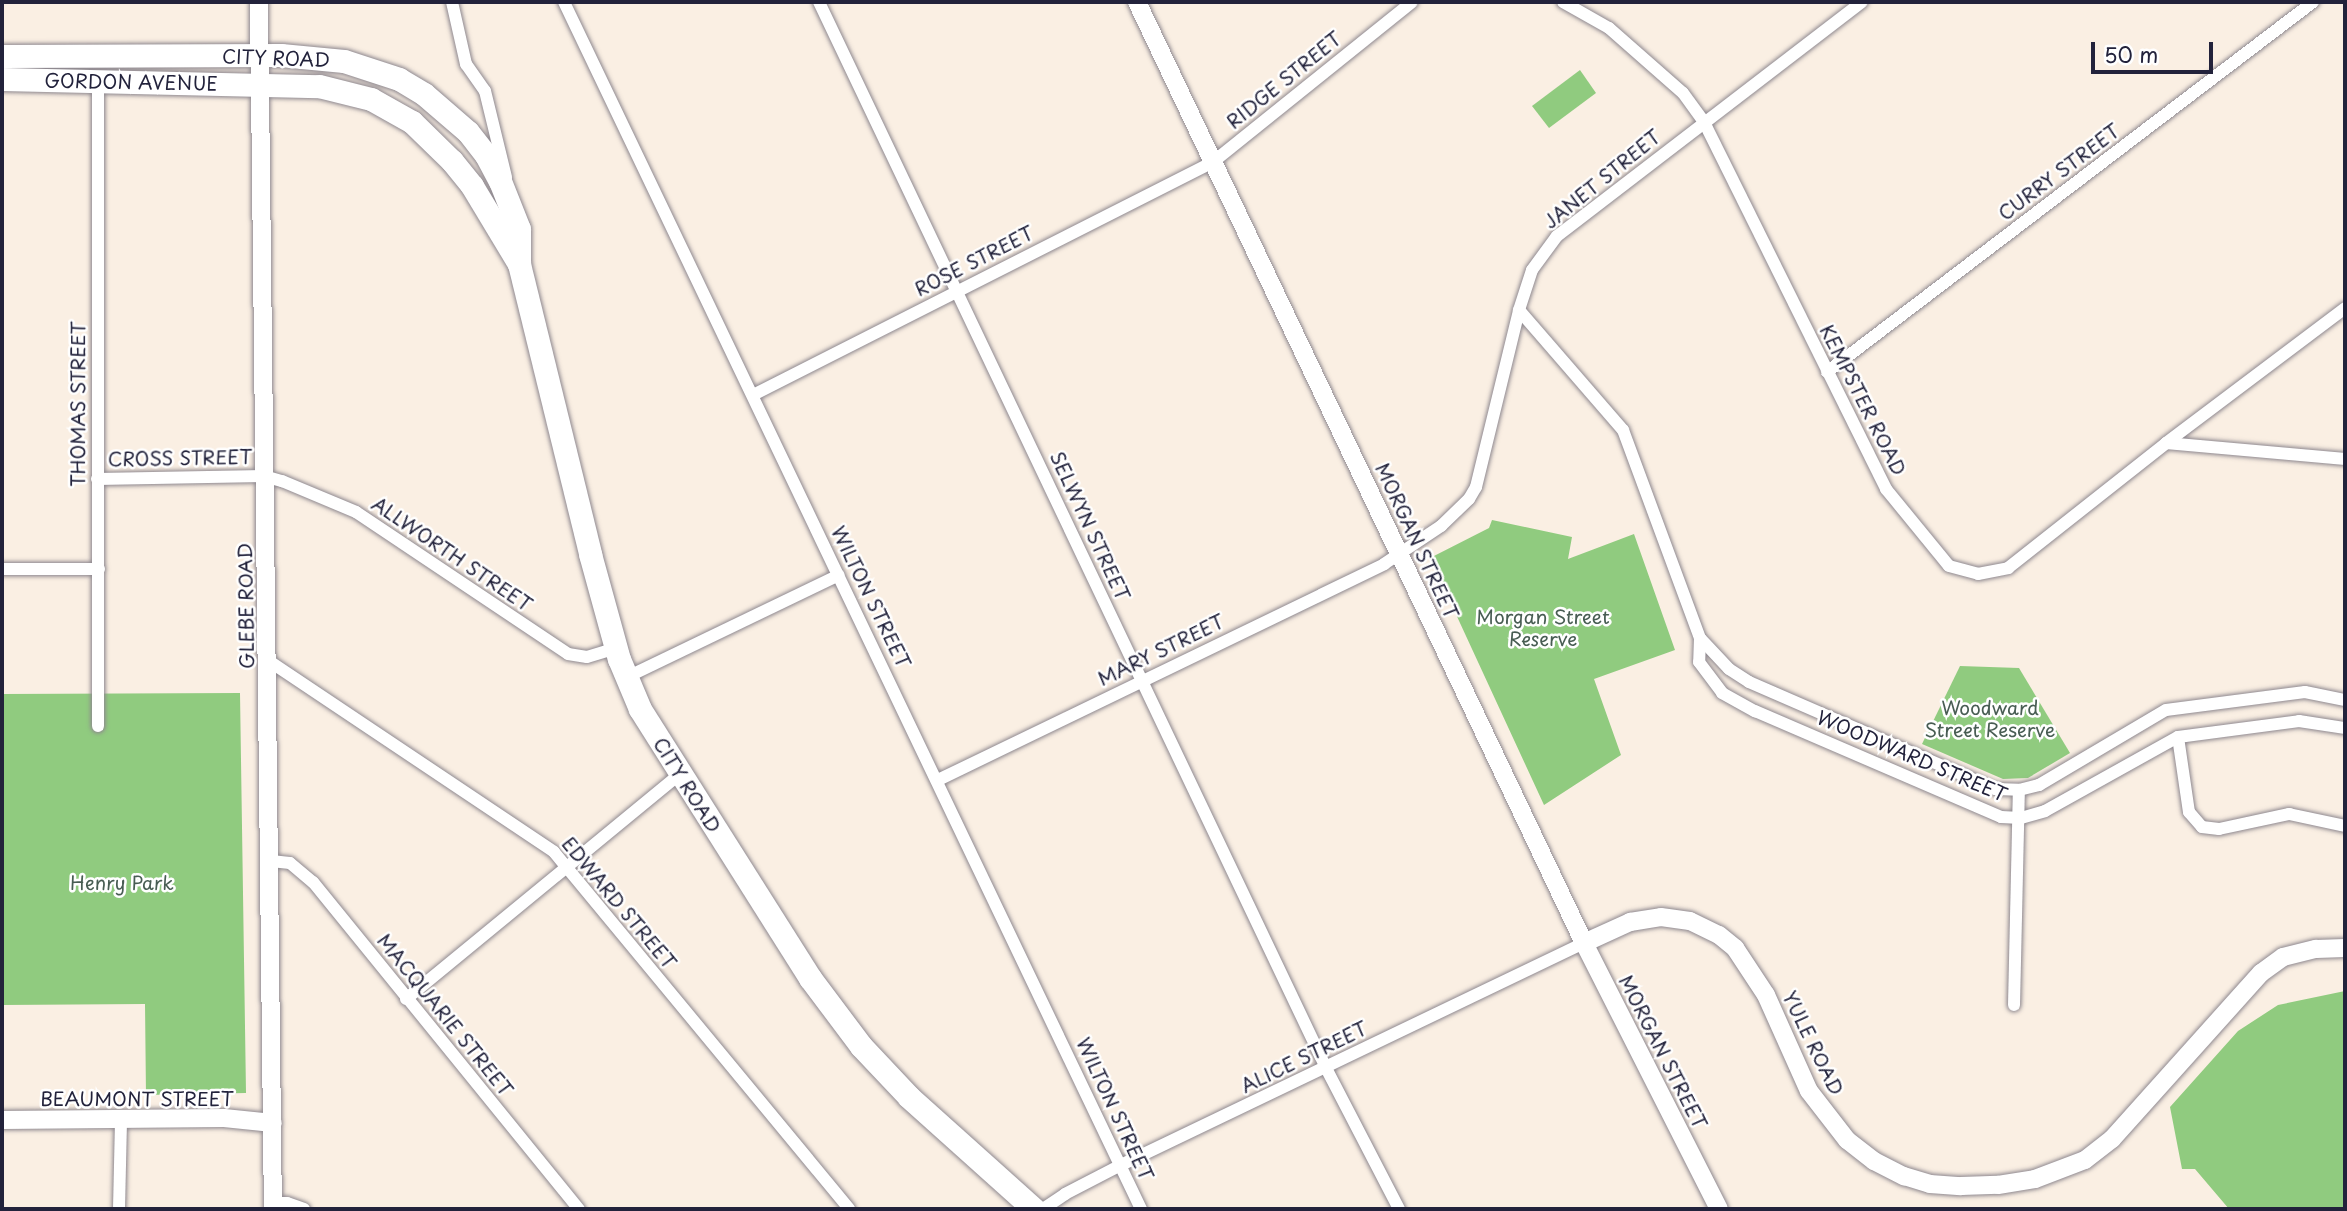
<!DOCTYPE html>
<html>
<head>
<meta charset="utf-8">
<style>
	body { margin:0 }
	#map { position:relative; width:2347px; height:1211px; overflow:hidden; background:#faefe3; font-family:"Playpen Sans",sans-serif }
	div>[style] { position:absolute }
	.green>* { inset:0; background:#90cb7f }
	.roads { filter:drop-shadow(0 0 2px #8e888f) drop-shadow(0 0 2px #8e888f) }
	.street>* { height:12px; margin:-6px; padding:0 6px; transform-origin:6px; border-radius:6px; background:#fff }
	.secondary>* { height:18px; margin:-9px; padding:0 9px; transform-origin:9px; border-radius:9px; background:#fff }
	.highway>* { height:23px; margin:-11.5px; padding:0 11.5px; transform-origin:11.5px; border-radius:11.5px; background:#fff }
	span { translate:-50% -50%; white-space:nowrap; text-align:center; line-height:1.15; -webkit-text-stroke:5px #fff; paint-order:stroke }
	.street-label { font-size:19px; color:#22223b }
	.park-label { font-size:19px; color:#485d53 }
	.frame { position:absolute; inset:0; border:4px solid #22223b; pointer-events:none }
	.scale { position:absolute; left:2091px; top:42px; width:122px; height:32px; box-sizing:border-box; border:4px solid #22223b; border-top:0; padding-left:9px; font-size:21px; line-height:24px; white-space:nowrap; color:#22223b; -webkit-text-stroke:5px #fff; paint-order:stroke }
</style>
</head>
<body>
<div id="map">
	<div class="green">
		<i style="clip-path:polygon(1580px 70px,1596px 93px,1549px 128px,1532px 106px)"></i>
		<i style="clip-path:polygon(1492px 520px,1572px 537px,1568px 559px,1634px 534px,1675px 650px,1594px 679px,1621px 755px,1544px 805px,1430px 558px,1489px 528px)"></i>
		<i style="clip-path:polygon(1960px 666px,2019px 668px,2070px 753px,2028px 778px,2003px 779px,1922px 744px)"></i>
		<i style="clip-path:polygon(240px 693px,246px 1093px,146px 1095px,145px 1004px,2px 1005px,2px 694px)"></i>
		<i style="clip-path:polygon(2345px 991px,2345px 1209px,2229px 1209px,2195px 1169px,2182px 1169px,2170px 1107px,2238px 1031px,2278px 1005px)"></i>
	</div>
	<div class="roads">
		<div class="street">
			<i style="left:452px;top:2px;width:64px;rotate:77.3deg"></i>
			<i style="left:466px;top:64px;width:33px;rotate:55deg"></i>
			<i style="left:485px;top:91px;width:89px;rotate:76.3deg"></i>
			<i style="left:564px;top:2px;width:1338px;rotate:64.45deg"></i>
			<i style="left:819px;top:2px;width:1180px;rotate:64.56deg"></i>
			<i style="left:1326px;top:1068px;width:159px;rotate:62.6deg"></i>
			<i style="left:1563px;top:2px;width:53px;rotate:29.5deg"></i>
			<i style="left:1609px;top:28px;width:98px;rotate:41.3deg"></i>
			<i style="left:1683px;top:93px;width:36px;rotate:54deg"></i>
			<i style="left:1704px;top:122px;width:410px;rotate:63.6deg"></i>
			<i style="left:1886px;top:489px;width:99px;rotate:50.7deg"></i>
			<i style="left:1949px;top:566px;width:30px;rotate:15deg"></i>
			<i style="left:1978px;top:574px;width:31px;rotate:-11deg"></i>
			<i style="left:2008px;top:568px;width:201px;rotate:-38.3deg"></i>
			<i style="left:2166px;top:443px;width:224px;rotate:-37deg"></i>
			<i style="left:1519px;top:310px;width:159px;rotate:49.1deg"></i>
			<i style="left:1623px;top:430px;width:222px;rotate:69.7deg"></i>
			<i style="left:1700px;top:638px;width:24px;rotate:92deg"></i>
			<i style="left:1699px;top:662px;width:39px;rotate:53deg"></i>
			<i style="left:1722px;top:693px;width:38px;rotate:29deg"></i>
			<i style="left:1755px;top:711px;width:268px;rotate:23.3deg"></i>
			<i style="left:2001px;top:817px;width:20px;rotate:3deg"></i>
			<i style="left:2021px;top:818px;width:25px;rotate:-16deg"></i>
			<i style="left:2045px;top:811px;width:152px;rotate:-29.1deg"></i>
			<i style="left:2178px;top:737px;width:122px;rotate:-7.5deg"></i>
			<i style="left:2299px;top:721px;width:47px;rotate:8.7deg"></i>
			<i style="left:1827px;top:372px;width:611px;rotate:-37.28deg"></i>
			<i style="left:753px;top:395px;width:516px;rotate:-26.86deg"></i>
			<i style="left:1213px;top:162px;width:255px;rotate:-38.8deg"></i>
			<i style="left:2166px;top:443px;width:180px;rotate:5.1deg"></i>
			<i style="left:97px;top:479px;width:167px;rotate:-1deg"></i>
			<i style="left:264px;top:476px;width:19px;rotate:16deg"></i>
			<i style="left:282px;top:481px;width:80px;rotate:22.7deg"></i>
			<i style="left:356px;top:512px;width:255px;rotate:33.8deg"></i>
			<i style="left:568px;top:654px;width:19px;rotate:9deg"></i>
			<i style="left:587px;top:657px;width:30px;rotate:-17deg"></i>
			<i style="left:2px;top:569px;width:97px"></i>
			<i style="left:1700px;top:638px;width:42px;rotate:46.9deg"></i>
			<i style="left:1729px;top:669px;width:24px;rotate:33deg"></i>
			<i style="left:1749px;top:682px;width:268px;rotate:23.5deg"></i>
			<i style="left:1995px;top:789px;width:24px;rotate:2deg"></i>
			<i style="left:2019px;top:790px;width:21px;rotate:-14deg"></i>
			<i style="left:2039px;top:785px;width:147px;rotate:-30.6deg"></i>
			<i style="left:2166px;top:710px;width:140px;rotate:-7.4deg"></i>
			<i style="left:2305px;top:692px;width:41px;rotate:11.3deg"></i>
			<i style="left:269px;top:661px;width:343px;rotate:33.8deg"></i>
			<i style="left:554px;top:852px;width:463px;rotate:50.4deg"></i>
			<i style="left:625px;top:678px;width:237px;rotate:-25.7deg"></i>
			<i style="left:98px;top:726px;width:644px;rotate:-90deg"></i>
			<i style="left:2178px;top:737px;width:76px;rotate:81.7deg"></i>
			<i style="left:2189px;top:812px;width:20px;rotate:49deg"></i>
			<i style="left:2202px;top:827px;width:17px;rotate:7deg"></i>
			<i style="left:2219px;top:829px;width:72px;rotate:-12.1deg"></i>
			<i style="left:2289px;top:814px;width:57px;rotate:12.1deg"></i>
			<i style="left:938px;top:780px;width:496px;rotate:-25.8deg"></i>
			<i style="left:1384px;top:564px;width:69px;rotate:-33.7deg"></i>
			<i style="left:1441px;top:526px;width:39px;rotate:-44deg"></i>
			<i style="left:1469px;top:499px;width:14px;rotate:-60deg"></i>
			<i style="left:1476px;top:487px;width:182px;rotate:-76.3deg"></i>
			<i style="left:1519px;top:310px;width:42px;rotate:-72deg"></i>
			<i style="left:1532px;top:270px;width:42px;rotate:-53.7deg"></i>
			<i style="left:1557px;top:236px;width:384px;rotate:-37.5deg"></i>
			<i style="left:271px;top:861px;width:19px;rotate:6deg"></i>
			<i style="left:290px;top:863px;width:30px;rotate:40deg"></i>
			<i style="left:313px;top:882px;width:422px;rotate:50.9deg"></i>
			<i style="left:406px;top:999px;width:355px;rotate:-39.4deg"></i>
			<i style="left:2014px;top:1005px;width:215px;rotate:-88.7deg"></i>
			<i style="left:273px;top:1203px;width:14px"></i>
			<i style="left:287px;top:1203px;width:18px;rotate:19deg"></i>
			<i style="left:119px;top:1209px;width:91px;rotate:-88.7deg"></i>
			<i style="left:1043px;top:1209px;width:27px;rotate:-34deg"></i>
			<i style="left:1065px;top:1194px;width:63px;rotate:-27.4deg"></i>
			<i style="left:1121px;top:1165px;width:513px;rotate:-25.62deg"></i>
		</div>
		<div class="secondary">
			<i style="left:259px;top:2px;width:1207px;rotate:89.34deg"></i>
			<i style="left:1137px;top:2px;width:1042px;rotate:64.59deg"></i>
			<i style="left:1584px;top:943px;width:298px;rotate:63.1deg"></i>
			<i style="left:1584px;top:943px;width:51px;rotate:-24.5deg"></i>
			<i style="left:1630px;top:922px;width:31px;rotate:-9deg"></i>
			<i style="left:1661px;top:917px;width:29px;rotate:8deg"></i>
			<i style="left:1690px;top:921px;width:32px;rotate:26deg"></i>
			<i style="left:1719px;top:935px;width:21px;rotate:39deg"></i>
			<i style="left:1735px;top:948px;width:56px;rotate:56.6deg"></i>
			<i style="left:1766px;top:995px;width:105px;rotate:65.9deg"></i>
			<i style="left:1809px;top:1091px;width:62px;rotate:52.2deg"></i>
			<i style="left:1847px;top:1140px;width:34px;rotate:38deg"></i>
			<i style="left:1874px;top:1161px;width:34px;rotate:27deg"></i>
			<i style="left:1904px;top:1176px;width:27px;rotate:17deg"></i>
			<i style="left:1930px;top:1184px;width:31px;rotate:4deg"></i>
			<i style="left:1961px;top:1186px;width:37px;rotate:-2deg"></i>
			<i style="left:1998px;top:1185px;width:37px;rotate:-9deg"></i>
			<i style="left:2035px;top:1179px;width:53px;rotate:-20.8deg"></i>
			<i style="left:2085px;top:1160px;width:34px;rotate:-38deg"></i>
			<i style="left:2112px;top:1139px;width:223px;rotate:-48.1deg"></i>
			<i style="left:2261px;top:973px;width:27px;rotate:-36deg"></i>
			<i style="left:2283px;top:957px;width:34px;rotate:-14deg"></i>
			<i style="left:2316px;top:949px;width:29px;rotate:-2deg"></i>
			<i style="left:2px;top:1120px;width:222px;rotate:-0.5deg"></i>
			<i style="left:224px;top:1118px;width:49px;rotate:5.8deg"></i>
		</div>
		<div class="highway">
			<i style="left:2px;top:56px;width:279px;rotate:-0.2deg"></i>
			<i style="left:281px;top:55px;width:63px;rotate:5.4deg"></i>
			<i style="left:344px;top:61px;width:58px;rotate:18.1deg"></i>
			<i style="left:399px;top:79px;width:29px;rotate:31deg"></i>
			<i style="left:424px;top:94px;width:58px;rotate:40.8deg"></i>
			<i style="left:468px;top:132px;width:29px;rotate:52deg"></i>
			<i style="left:486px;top:155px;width:30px;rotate:62deg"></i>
			<i style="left:500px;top:181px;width:52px;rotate:68.4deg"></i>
			<i style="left:519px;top:229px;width:35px;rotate:90deg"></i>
			<i style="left:519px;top:264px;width:299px;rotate:76.2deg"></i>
			<i style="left:590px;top:554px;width:109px;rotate:74.6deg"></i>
			<i style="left:619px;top:659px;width:54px;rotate:67.2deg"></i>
			<i style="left:640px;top:709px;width:318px;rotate:57.7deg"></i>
			<i style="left:810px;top:978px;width:85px;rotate:53.1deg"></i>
			<i style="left:861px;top:1046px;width:70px;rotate:46.7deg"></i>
			<i style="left:909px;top:1097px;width:168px;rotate:41.9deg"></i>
			<i style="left:2px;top:79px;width:317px;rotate:1.3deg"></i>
			<i style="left:319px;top:86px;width:54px;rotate:14deg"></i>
			<i style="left:371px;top:99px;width:47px;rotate:29.3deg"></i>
			<i style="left:412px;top:122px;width:56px;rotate:44.3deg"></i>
			<i style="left:452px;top:161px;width:32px;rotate:51deg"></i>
			<i style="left:472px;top:186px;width:91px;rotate:58.9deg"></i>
		</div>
	</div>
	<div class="street-label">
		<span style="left:276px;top:58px;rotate:2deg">CITY ROAD</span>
		<span style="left:1284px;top:80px;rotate:-39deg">RIDGE STREET</span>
		<span style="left:131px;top:82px;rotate:1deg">GORDON AVENUE</span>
		<span style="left:2059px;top:172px;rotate:-37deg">CURRY STREET</span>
		<span style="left:1602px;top:179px;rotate:-39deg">JANET STREET</span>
		<span style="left:974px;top:261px;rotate:-27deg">ROSE STREET</span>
		<span style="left:1863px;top:400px;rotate:63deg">KEMPSTER ROAD</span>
		<span style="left:78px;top:404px;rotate:-90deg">THOMAS STREET</span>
		<span style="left:180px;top:458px;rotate:-1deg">CROSS STREET</span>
		<span style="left:1090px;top:526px;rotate:65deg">SELWYN STREET</span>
		<span style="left:1417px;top:541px;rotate:65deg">MORGAN STREET</span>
		<span style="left:452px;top:554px;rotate:34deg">ALLWORTH STREET</span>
		<span style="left:871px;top:597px;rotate:64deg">WILTON STREET</span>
		<span style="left:246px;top:606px;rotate:-91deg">GLEBE ROAD</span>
		<span style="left:1161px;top:650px;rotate:-26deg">MARY STREET</span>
		<span style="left:1912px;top:756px;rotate:23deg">WOODWARD STREET</span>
		<span style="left:687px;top:785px;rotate:58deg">CITY ROAD</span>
		<span style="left:619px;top:903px;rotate:50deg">EDWARD STREET</span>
		<span style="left:445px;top:1015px;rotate:51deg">MACQUARIE STREET</span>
		<span style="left:1813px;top:1043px;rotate:64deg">YULE ROAD</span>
		<span style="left:1663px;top:1052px;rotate:63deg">MORGAN STREET</span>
		<span style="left:1304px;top:1057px;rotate:-26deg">ALICE STREET</span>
		<span style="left:137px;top:1099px">BEAUMONT STREET</span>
		<span style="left:1115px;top:1109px;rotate:65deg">WILTON STREET</span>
	</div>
	<div class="park-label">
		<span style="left:1543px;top:628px">Morgan Street<br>Reserve</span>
		<span style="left:1990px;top:719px">Woodward<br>Street Reserve</span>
		<span style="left:122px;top:883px">Henry Park</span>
	</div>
	<div class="frame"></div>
	<div class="scale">50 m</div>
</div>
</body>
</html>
